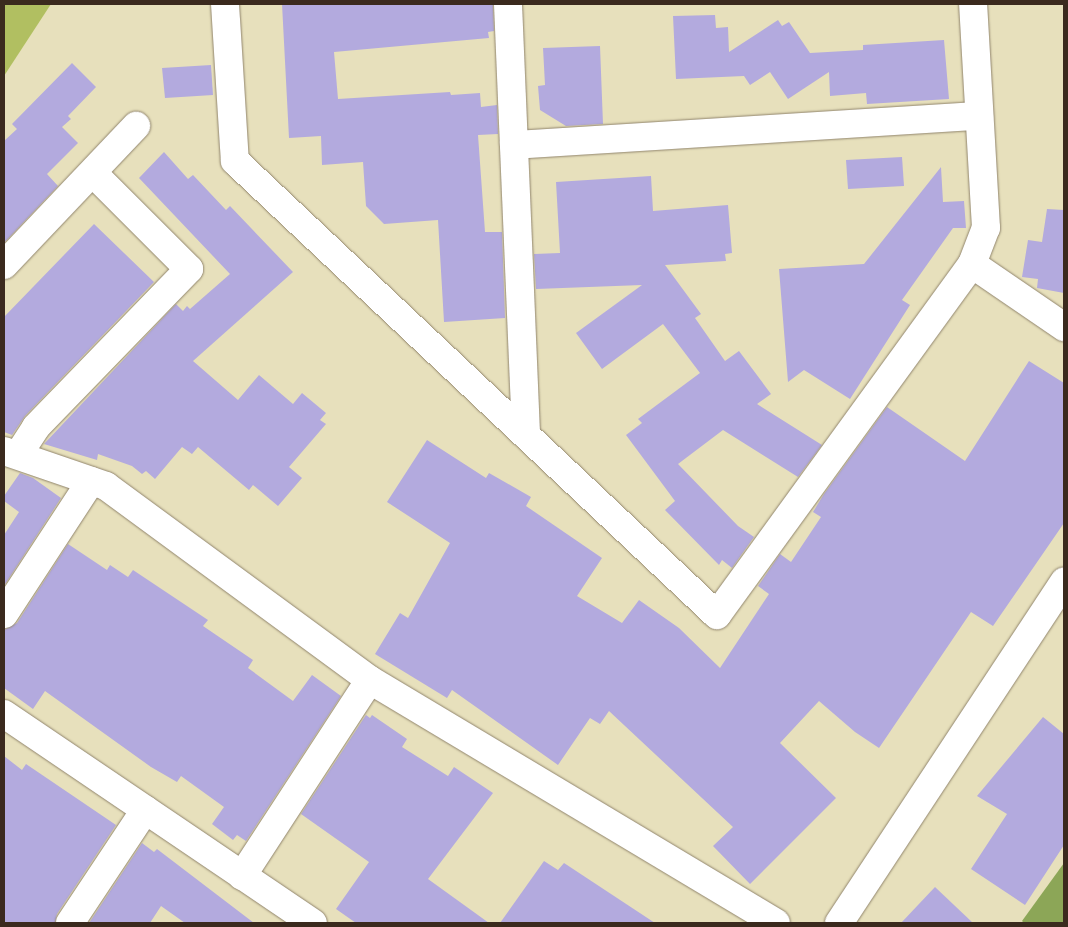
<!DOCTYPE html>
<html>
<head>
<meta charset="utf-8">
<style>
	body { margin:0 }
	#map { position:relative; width:1068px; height:927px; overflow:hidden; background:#e7e0bc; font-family:Cardo,serif }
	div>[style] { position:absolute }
	.green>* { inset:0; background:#b1bf61 }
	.forest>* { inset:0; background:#8ca657 }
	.building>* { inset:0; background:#b3aade }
	.roads { filter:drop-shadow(0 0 1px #91856d) drop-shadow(0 0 1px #91856d) }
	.minor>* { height:28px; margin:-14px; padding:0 14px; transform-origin:14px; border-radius:14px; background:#fff }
	.tertiary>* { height:28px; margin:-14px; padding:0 14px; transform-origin:14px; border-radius:14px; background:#fff }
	span { translate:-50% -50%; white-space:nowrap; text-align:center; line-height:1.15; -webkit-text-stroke:5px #fbf7ec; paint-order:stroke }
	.frame { position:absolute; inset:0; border:5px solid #3b2a1e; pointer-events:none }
</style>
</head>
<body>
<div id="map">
	<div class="green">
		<i style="clip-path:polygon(4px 4px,51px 4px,4px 76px)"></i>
	</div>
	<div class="forest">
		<i style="clip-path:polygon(1064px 863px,1064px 923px,1024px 923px,1022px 921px)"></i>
	</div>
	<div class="building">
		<i style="clip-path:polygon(282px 4px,493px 4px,494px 31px,488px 32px,489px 38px,334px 52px,338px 99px,450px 92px,451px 95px,480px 93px,481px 107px,497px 105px,498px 134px,478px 135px,485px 232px,502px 232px,505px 318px,444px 322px,438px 220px,384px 224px,366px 206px,363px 162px,322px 165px,321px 136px,289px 138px)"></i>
		<i style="clip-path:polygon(715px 15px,716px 28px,728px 27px,729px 52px,778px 20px,782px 26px,789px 22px,810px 53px,863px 50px,863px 45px,944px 40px,949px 99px,867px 104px,866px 93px,830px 96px,829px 72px,788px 99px,770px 72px,750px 85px,744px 76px,676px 79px,673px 16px)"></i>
		<i style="clip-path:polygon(600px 46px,603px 124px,566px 126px,540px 110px,538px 86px,545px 85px,543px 48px)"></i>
		<i style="clip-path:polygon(72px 63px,96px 87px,68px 116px,71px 119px,62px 127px,78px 143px,47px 174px,58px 186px,4px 243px,4px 141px,17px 129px,12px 124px)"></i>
		<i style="clip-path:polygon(211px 65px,213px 95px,165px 98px,162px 68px)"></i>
		<i style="clip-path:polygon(164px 152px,188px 179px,193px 175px,226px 210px,230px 206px,293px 272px,193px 361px,238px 400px,259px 375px,293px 404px,302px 393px,326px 413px,320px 420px,326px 424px,289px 467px,302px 478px,278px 506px,253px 485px,249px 490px,198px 447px,192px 454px,182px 447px,155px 479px,146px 471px,142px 474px,132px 466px,98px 454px,97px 460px,44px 444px,176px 304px,183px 311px,187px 306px,190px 309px,230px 274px,139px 178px)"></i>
		<i style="clip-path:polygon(902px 157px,904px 186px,848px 189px,846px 160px)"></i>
		<i style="clip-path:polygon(941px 167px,943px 202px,964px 201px,966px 228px,953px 228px,902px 300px,910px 305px,850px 399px,804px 370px,788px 382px,779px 269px,864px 264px)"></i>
		<i style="clip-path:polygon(651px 176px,653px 211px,728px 205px,732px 253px,725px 254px,726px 261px,665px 265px,701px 314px,695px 318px,725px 361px,739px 351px,771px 394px,757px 404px,822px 445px,798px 477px,723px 430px,678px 464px,738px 526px,754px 537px,732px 568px,722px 560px,719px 565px,665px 510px,675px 501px,626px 435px,642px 423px,638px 419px,700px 373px,663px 324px,602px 369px,576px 333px,642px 285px,536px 289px,534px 254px,560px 253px,556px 182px)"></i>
		<i style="clip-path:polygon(1047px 209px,1064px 210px,1064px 293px,1037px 288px,1038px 279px,1022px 277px,1028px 240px,1042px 242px)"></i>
		<i style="clip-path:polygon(94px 224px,154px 282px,25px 416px,12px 435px,4px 432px,4px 317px)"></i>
		<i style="clip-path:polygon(1029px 361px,1064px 383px,1064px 523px,993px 626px,971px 612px,879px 748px,855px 732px,819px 701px,780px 743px,836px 798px,750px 884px,713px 846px,733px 827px,609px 711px,600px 724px,590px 718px,558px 765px,452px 690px,447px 698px,375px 654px,400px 613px,408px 618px,450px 543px,387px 502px,427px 440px,486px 478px,489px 473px,531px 497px,526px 506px,602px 558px,577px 596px,622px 623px,639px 600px,679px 628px,720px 668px,769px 594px,758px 586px,780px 554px,791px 562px,821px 517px,813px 512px,824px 494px,887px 407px,965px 461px)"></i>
		<i style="clip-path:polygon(20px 473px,33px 478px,61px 498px,4px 586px,4px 535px,19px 512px,4px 501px,4px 496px)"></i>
		<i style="clip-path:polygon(68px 544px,107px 570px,110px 565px,128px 577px,133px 570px,208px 620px,203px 626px,253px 660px,248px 668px,293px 701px,312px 675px,341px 696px,246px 841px,237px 835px,233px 840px,212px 824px,224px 807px,181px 776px,177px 782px,151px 767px,45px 691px,33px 709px,4px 688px,4px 630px,17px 623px)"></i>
		<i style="clip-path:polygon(366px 715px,370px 718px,372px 715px,407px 739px,402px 747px,448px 776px,454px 767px,493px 793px,428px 879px,489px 923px,356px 923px,336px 909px,369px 862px,301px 814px)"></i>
		<i style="clip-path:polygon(1043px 717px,1064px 734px,1064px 845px,1025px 905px,971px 869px,1007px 814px,977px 796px)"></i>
		<i style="clip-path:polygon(4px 756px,22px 770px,26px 764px,116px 825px,57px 914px,55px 923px,4px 923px)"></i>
		<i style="clip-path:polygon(142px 843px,154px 852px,157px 849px,254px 923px,185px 923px,161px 906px,150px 923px,89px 923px)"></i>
		<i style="clip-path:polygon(544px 861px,558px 870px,564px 863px,655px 923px,500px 923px)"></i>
		<i style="clip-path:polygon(935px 887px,973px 923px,901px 923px)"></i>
	</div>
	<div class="roads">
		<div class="minor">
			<i style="left:225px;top:4px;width:157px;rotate:86.4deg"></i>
			<i style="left:235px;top:161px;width:662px;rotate:43.29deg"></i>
			<i style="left:717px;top:615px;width:434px;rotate:-54deg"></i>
			<i style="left:972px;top:264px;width:39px;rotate:-69deg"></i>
			<i style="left:986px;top:228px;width:224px;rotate:-93.3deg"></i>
			<i style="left:508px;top:4px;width:431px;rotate:87.6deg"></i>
			<i style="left:514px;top:145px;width:466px;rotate:-3.6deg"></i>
			<i style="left:972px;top:264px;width:112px;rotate:34.4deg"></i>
			<i style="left:4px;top:265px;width:192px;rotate:-46.5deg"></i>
			<i style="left:4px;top:451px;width:108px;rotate:18.9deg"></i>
			<i style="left:106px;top:486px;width:328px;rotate:36.3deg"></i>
			<i style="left:370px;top:680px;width:473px;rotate:30.9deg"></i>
			<i style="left:18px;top:455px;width:33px;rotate:-57deg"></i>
			<i style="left:36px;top:427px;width:220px;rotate:-45.9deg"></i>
			<i style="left:189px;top:269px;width:136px;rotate:-135deg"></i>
			<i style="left:4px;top:614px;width:159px;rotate:-56.8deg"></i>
			<i style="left:4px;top:714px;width:373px;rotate:34.1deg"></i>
			<i style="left:242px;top:876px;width:234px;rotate:-56.9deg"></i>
			<i style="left:70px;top:923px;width:136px;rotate:-56.4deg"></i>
		</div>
		<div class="tertiary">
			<i style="left:839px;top:923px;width:409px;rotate:-56.6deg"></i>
		</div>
	</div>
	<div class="frame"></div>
</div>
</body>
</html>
